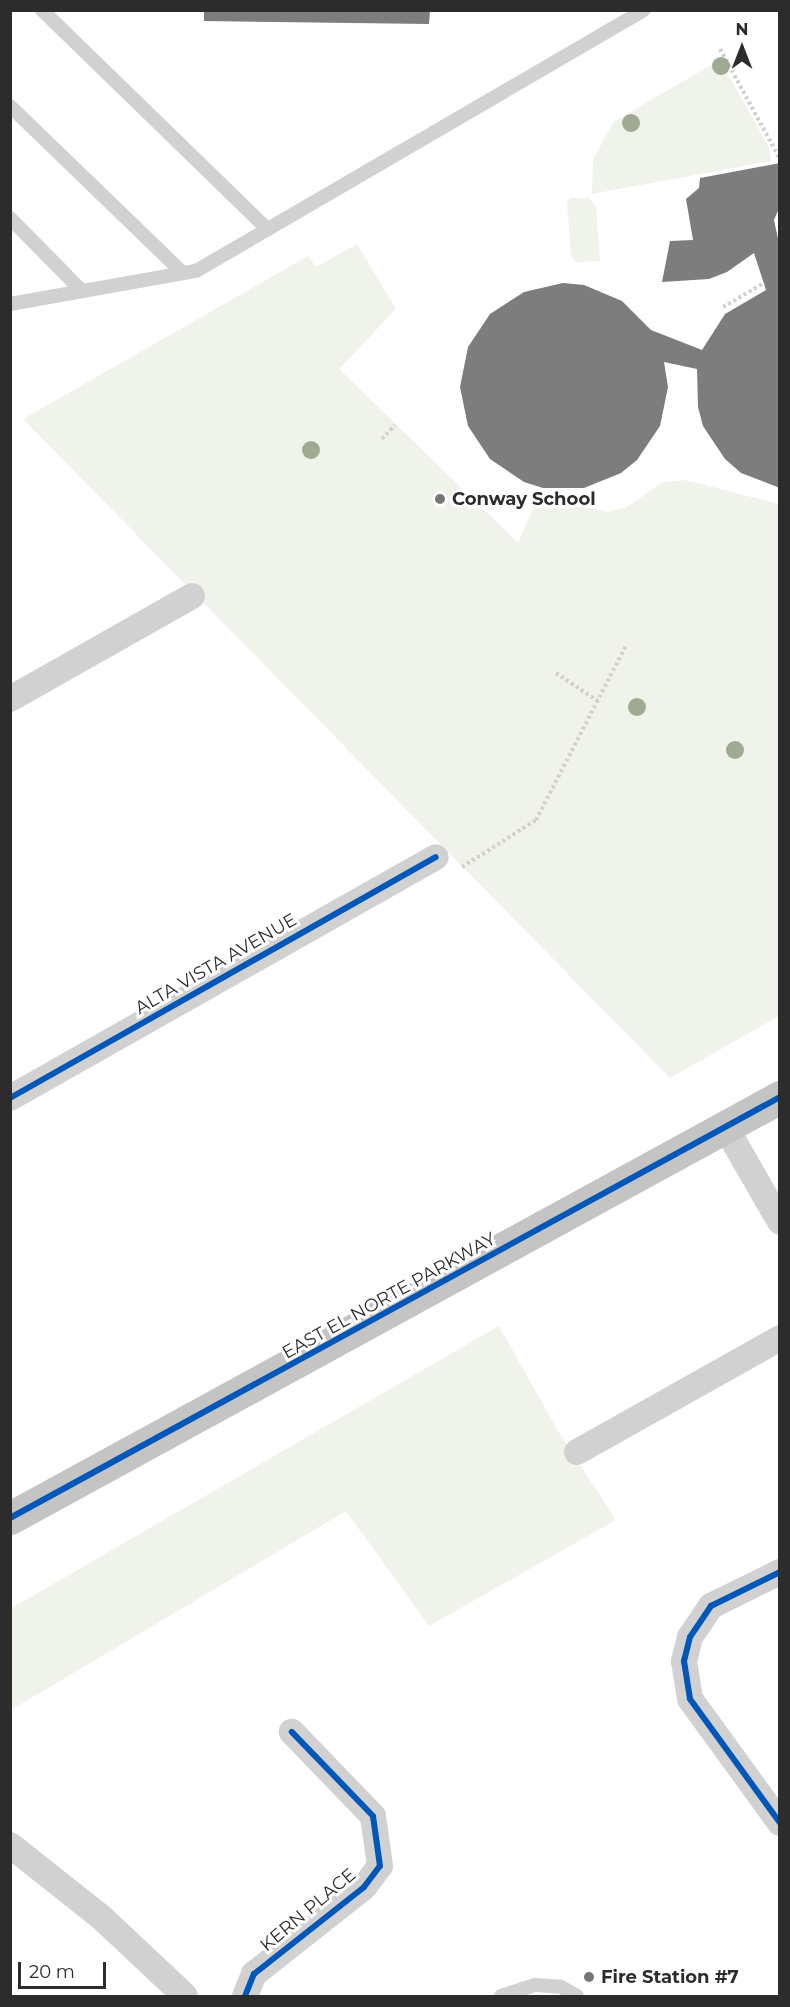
<!DOCTYPE html>
<html>
<head>
<meta charset="utf-8">
<style>
	body { margin:0 }
	#map { position:relative; width:790px; height:2007px; overflow:hidden; background:#fff; font-family:Montserrat,sans-serif }
	div>[style] { position:absolute }
	.green>* { inset:0; background:#eff3ea }
	.building>* { inset:0; background:#7d7d7d }
	.path>* { height:4px; margin-top:-2px; transform-origin:0; background:repeating-linear-gradient(90deg,#d1d1d1 0 3px,transparent 0 6px) }
	.lane>* { height:14px; margin:-7px; padding:0 7px; transform-origin:7px; border-radius:7px; background:#d1d1d1 }
	.street>* { height:26px; margin:-13px; padding:0 13px; transform-origin:13px; border-radius:13px; background:#d1d1d1 }
	.primary>* { height:33px; margin:-16.5px; padding:0 16.5px; transform-origin:16.5px; border-radius:16.5px; background:#c4c4c4 }
	.cycleway>* { height:6px; margin:-3px; padding:0 3px; transform-origin:3px; border-radius:3px; background:#0057b8 }
	.trees>* { width:18px; height:18px; margin:-9px; border-radius:50%; background:#9eab92 }
	.dots>* { width:16px; height:16px; translate:-50% -50%; box-sizing:border-box; border:3px solid #fff; border-radius:50% }
	span { translate:-50% -50%; white-space:nowrap; text-align:center; line-height:1.15; -webkit-text-stroke:6px #fff; paint-order:stroke }
	.poi-label { font-size:18px; color:#2c2c2c; font-weight:700 }
	.left { translate:0 -50%; text-align:left }
	.street-label { font-size:18px; color:#2c2c2c }
	.frame { position:absolute; inset:0; border:12px solid #2c2c2c; pointer-events:none }
	.north { position:absolute; left:712px; top:18px; width:60px; height:60px; -webkit-text-stroke:4px #fff; paint-order:stroke; rotate:0deg; font-size:16px; font-weight:700; line-height:24px; text-align:center; color:#2c2c2c }
	.north::after { content:''; display:block; margin:auto; width:21px; height:27px; background:#2c2c2c; clip-path:polygon(50% 0,100% 100%,50% 72%,0 100%) }
	.scale { position:absolute; left:18px; top:1962px; width:88px; height:27px; box-sizing:border-box; border:3px solid #2c2c2c; border-top:0; padding-left:8px; font-size:18px; line-height:21px; white-space:nowrap; color:#2c2c2c; -webkit-text-stroke:4px #fff; paint-order:stroke }
</style>
</head>
<body>
<div id="map">
	<div class="green">
		<i style="clip-path:polygon(720px 60px,769px 147px,771px 161px,592px 194px,593px 160px,613px 122px)"></i>
		<i style="clip-path:polygon(570px 198px,589px 198px,596px 207px,600px 261px,576px 262px,571px 256px,567px 202px)"></i>
		<i style="clip-path:polygon(357px 244px,396px 309px,339px 369px,518px 543px,538px 496px,608px 512px,627px 507px,661px 483px,686px 480px,779px 504px,779px 1016px,670px 1078px,23px 419px,308px 256px,316px 267px)"></i>
		<i style="clip-path:polygon(499px 1326px,558px 1431px,616px 1520px,429px 1626px,346px 1511px,11px 1710px,10px 1609px)"></i>
	</div>
	<div class="building">
		<i style="clip-path:polygon(204px 10px,430px 10px,429px 24px,204px 21px)"></i>
		<i style="clip-path:polygon(780px 163px,780px 206px,774px 220px,780px 248px,780px 488px,741px 473px,725px 459px,703px 426px,698px 407px,697px 369px,664px 362px,668px 387px,660px 426px,637px 460px,621px 473px,584px 488px,543px 488px,524px 482px,490px 459px,468px 426px,460px 387px,468px 347px,490px 314px,524px 292px,563px 283px,584px 285px,622px 301px,651px 330px,702px 350px,725px 314px,766px 290px,754px 253px,727px 272px,709px 279px,662px 282px,670px 241px,693px 240px,686px 199px,699px 188px,700px 178px)"></i>
	</div>
	<div class="path">
		<i style="left:720px;top:49px;width:125px;rotate:61.4deg"></i>
		<i style="left:723px;top:307px;width:48px;rotate:-30.3deg"></i>
		<i style="left:382px;top:439px;width:19px;rotate:-47deg"></i>
		<i style="left:556px;top:673px;width:50px;rotate:33.7deg"></i>
		<i style="left:462px;top:867px;width:88px;rotate:-32.4deg"></i>
		<i style="left:536px;top:820px;width:196px;rotate:-62.7deg"></i>
	</div>
	<div class="lane">
		<i style="left:42px;top:10px;width:315px;rotate:44.2deg"></i>
		<i style="left:10px;top:106px;width:240px;rotate:44deg"></i>
		<i style="left:10px;top:218px;width:103px;rotate:45.4deg"></i>
		<i style="left:10px;top:304px;width:189px;rotate:-10.1deg"></i>
		<i style="left:196px;top:271px;width:518px;rotate:-30.22deg"></i>
		<i style="left:501px;top:1996px;width:36px;rotate:-18deg"></i>
		<i style="left:535px;top:1985px;width:26px;rotate:4deg"></i>
		<i style="left:561px;top:1987px;width:18px;rotate:29deg"></i>
	</div>
	<div class="street">
		<i style="left:10px;top:699px;width:209px;rotate:-29.5deg"></i>
		<i style="left:10px;top:1098px;width:489px;rotate:-29.5deg"></i>
		<i style="left:726px;top:1128px;width:108px;rotate:60.1deg"></i>
		<i style="left:577px;top:1452px;width:233px;rotate:-29.3deg"></i>
		<i style="left:780px;top:1572px;width:77px;rotate:153.8deg"></i>
		<i style="left:711px;top:1606px;width:37px;rotate:124deg"></i>
		<i style="left:690px;top:1637px;width:25px;rotate:104deg"></i>
		<i style="left:684px;top:1661px;width:38px;rotate:81deg"></i>
		<i style="left:690px;top:1699px;width:153px;rotate:54deg"></i>
		<i style="left:10px;top:1845px;width:116px;rotate:38.4deg"></i>
		<i style="left:101px;top:1917px;width:115px;rotate:43.2deg"></i>
		<i style="left:245px;top:1996px;width:24px;rotate:-68deg"></i>
		<i style="left:254px;top:1974px;width:140px;rotate:-38.3deg"></i>
		<i style="left:364px;top:1887px;width:26px;rotate:-53deg"></i>
		<i style="left:380px;top:1866px;width:50px;rotate:-98deg"></i>
		<i style="left:373px;top:1816px;width:117px;rotate:-134deg"></i>
	</div>
	<div class="primary">
		<i style="left:10px;top:1518px;width:878px;rotate:-28.67deg"></i>
	</div>
	<div class="cycleway">
		<i style="left:10px;top:1098px;width:489px;rotate:-29.5deg"></i>
		<i style="left:10px;top:1518px;width:878px;rotate:-28.67deg"></i>
		<i style="left:780px;top:1572px;width:77px;rotate:153.8deg"></i>
		<i style="left:711px;top:1606px;width:37px;rotate:124deg"></i>
		<i style="left:690px;top:1637px;width:25px;rotate:104deg"></i>
		<i style="left:684px;top:1661px;width:38px;rotate:81deg"></i>
		<i style="left:690px;top:1699px;width:153px;rotate:54deg"></i>
		<i style="left:245px;top:1996px;width:24px;rotate:-68deg"></i>
		<i style="left:254px;top:1974px;width:140px;rotate:-38.3deg"></i>
		<i style="left:364px;top:1887px;width:26px;rotate:-53deg"></i>
		<i style="left:380px;top:1866px;width:50px;rotate:-98deg"></i>
		<i style="left:373px;top:1816px;width:117px;rotate:-134deg"></i>
	</div>
	<div class="trees">
		<i style="left:721px;top:66px"></i>
		<i style="left:631px;top:123px"></i>
		<i style="left:311px;top:450px"></i>
		<i style="left:637px;top:707px"></i>
		<i style="left:735px;top:750px"></i>
	</div>
	<div class="dots">
		<i style="left:440px;top:499px;background:#767676"></i>
		<i style="left:589px;top:1977px;background:#767676"></i>
	</div>
	<div class="poi-label">
		<span class="left" style="left:452px;top:499px">Conway School</span>
		<span class="left" style="left:601px;top:1977px">Fire Station #7</span>
	</div>
	<div class="street-label">
		<span style="left:216px;top:964px;rotate:-30deg">ALTA VISTA AVENUE</span>
		<span style="left:389px;top:1296px;rotate:-29deg">EAST EL NORTE PARKWAY</span>
		<span style="left:308px;top:1910px;rotate:-40deg">KERN PLACE</span>
	</div>
	<div class="frame"></div>
	<div class="north">N</div>
	<div class="scale">20 m</div>
</div>
</body>
</html>
